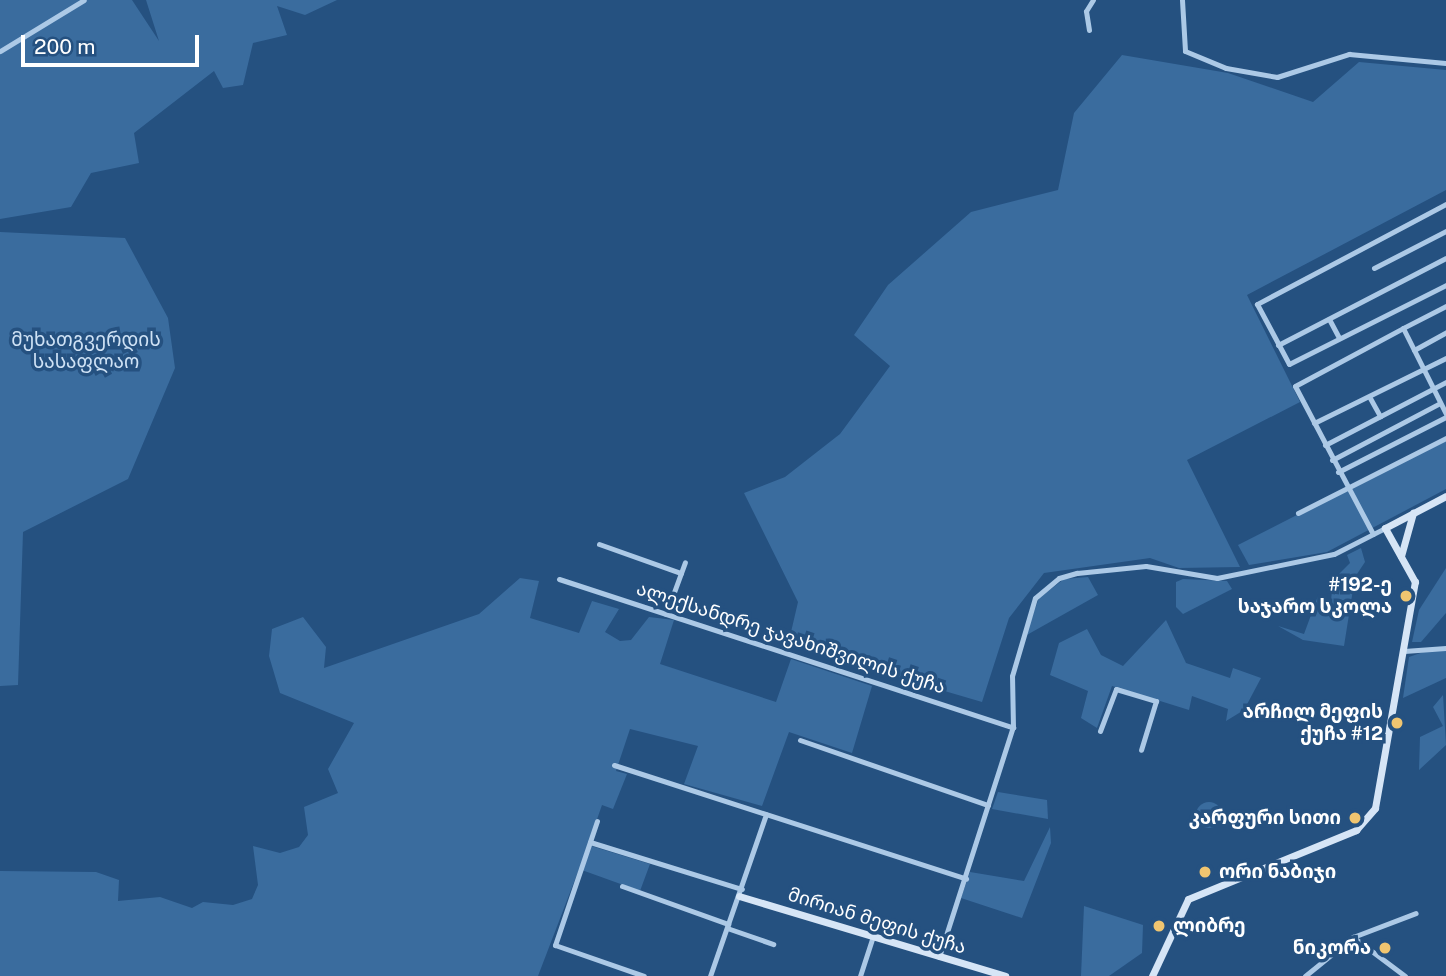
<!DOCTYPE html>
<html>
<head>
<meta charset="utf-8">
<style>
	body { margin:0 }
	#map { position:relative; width:1446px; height:976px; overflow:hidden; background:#255180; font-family:"Public Sans","Noto Sans Georgian",sans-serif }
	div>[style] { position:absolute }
	.green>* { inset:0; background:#3a6c9e }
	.round { border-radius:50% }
	.street>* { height:5px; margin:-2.5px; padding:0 2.5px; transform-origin:2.5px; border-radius:2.5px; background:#acc9e6 }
	.secondary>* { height:7px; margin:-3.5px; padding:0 3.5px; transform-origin:3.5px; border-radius:3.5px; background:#d6e5f6 }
	.dots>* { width:19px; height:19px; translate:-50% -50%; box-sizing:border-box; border:4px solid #255180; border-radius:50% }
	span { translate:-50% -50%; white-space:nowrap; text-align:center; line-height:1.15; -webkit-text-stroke:7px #255180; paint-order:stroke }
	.park-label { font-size:19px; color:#cfe2f5 }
	.poi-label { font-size:19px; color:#fff; font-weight:700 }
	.right { translate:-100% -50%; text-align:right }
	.left { translate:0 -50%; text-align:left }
	.street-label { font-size:19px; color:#fff }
	.scale { position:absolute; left:21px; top:35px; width:178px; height:32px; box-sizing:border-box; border:4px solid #fff; border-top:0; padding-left:9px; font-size:21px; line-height:24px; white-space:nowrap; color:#fff; -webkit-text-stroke:5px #255180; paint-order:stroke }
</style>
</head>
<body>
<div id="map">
	<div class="green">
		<i style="clip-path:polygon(0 0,132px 0,159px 41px,146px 0,337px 0,305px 15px,277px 6px,287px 35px,253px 43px,243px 85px,223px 88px,214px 71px,134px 133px,139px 163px,91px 173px,71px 207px,0 219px)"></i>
		<i style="clip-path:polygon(1122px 55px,1228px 73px,1313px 102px,1359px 62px,1446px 70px,1446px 190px,1247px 295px,1300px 402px,1187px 460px,1240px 567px,1179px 568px,1150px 558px,1044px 573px,1009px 618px,982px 702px,788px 645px,798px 602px,744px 493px,785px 477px,840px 434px,890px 366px,854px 335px,888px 285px,971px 212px,1058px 190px,1074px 113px)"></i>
		<i style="clip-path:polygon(0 232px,125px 238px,168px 318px,175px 368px,128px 479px,23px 532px,18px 685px,0 686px)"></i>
		<i style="clip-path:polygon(1446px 439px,1446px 489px,1327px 552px,1249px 565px,1238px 545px)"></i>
		<i style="clip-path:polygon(1361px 548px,1365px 562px,1355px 577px,1344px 646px,1303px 640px,1278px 626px,1304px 634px,1318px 596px,1331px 601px,1333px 580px,1350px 563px,1347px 555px)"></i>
		<i style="clip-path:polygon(1446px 568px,1446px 613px,1421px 642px,1412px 642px,1419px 610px)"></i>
		<i style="clip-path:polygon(1088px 577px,1098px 595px,1025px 636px,1039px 598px,1064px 579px)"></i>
		<i style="clip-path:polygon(520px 578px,539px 581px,530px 618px,579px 633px,592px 601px,619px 609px,605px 632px,620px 641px,631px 640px,649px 617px,674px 620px,660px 664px,776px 702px,791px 659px,872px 686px,852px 753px,789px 732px,762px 806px,684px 784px,698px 746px,630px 729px,616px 771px,627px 774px,613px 809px,602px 805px,588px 845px,650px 864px,640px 891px,579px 869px,538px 976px,0 976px,0 871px,96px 872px,119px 880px,118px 901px,160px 897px,192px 908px,203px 902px,233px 905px,252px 899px,258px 885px,253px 846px,280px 853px,299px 847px,308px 835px,304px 807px,338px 793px,328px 769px,354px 723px,280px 693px,269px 656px,272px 629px,303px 617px,326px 647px,324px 668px,479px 614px)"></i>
		<i style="clip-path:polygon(1183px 579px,1227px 581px,1232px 589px,1183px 614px,1176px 607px,1176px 582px)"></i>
		<i style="clip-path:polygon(1166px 620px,1186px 663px,1230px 678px,1233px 668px,1261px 678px,1244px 710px,1226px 721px,1228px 709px,1192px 696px,1189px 710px,1112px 686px,1097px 728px,1081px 718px,1088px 691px,1050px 675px,1059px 643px,1087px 629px,1101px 655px,1123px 666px)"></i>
		<i style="clip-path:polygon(1429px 650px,1446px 651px,1446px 678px,1403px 698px,1409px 657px)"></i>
		<i style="clip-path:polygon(1443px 695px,1446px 745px,1419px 770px,1420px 737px,1443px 726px,1433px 707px)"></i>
		<i style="clip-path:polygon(998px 792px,1047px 800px,1048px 819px,992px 809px)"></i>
		<i class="round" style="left:1196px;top:802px;width:26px;height:26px"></i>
		<i style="clip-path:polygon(1050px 827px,1051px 843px,1022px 918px,961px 898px,970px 872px,1024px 881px)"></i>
		<i style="clip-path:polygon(1084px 906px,1143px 925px,1142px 953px,1109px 976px,1081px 976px)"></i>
	</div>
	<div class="street">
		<i style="left:1182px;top:0;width:51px;rotate:86.6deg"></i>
		<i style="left:1185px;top:51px;width:44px;rotate:22.5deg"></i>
		<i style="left:1226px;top:68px;width:52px;rotate:10deg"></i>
		<i style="left:1277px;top:77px;width:76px;rotate:-17.7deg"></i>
		<i style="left:1349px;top:54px;width:97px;rotate:5.3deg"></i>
		<i style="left:1089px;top:30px;width:19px;rotate:-99deg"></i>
		<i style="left:1086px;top:11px;width:13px;rotate:-58deg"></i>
		<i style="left:0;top:51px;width:98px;rotate:-31.3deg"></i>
		<i style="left:1446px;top:204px;width:214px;rotate:152.1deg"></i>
		<i style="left:1257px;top:304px;width:68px;rotate:61.9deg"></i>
		<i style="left:1289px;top:364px;width:176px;rotate:-26.7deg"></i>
		<i style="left:1374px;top:268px;width:81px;rotate:-27.2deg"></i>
		<i style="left:1446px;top:306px;width:48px;rotate:152.9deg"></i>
		<i style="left:1403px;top:328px;width:96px;rotate:63.4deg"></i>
		<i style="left:1329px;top:319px;width:21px;rotate:62deg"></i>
		<i style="left:1278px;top:345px;width:189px;rotate:-27.4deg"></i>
		<i style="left:1414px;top:350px;width:37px;rotate:-29deg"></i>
		<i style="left:1370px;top:398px;width:21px;rotate:61deg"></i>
		<i style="left:1314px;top:423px;width:147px;rotate:-26.2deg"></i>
		<i style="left:1325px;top:445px;width:136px;rotate:-27.5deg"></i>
		<i style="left:1332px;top:460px;width:122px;rotate:-27.8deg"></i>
		<i style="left:1338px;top:472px;width:121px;rotate:-27deg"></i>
		<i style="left:1298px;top:513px;width:166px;rotate:-26.9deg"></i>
		<i style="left:1373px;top:534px;width:167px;rotate:-117.8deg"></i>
		<i style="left:1295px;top:386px;width:123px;rotate:-28.2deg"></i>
		<i style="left:599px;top:544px;width:87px;rotate:19.5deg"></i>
		<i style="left:559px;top:579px;width:478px;rotate:18.1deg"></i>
		<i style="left:666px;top:614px;width:55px;rotate:-69.9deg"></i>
		<i style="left:1404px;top:651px;width:42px;rotate:-4.1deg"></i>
		<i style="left:1100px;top:731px;width:45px;rotate:-69.1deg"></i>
		<i style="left:1116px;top:689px;width:42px;rotate:16.7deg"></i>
		<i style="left:1156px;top:701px;width:51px;rotate:107deg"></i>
		<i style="left:800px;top:740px;width:199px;rotate:19.1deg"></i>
		<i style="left:614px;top:765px;width:370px;rotate:17.9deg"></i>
		<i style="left:597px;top:821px;width:131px;rotate:108.7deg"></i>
		<i style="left:555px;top:945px;width:94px;rotate:19.2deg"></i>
		<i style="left:590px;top:842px;width:159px;rotate:17.2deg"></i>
		<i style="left:622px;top:886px;width:113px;rotate:19.7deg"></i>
		<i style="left:727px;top:928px;width:49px;rotate:19.2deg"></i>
		<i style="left:1353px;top:937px;width:65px;rotate:36.9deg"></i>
		<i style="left:939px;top:957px;width:242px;rotate:-72.2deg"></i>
		<i style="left:1013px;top:727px;width:51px;rotate:-91.1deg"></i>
		<i style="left:1012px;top:676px;width:81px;rotate:-73.6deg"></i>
		<i style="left:1035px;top:598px;width:31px;rotate:-40deg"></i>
		<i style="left:1059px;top:578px;width:19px;rotate:-16deg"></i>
		<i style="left:1077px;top:573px;width:69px;rotate:-5.8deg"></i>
		<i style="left:1146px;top:566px;width:72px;rotate:9.6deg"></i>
		<i style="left:1217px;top:578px;width:119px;rotate:-11.6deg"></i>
		<i style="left:1334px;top:554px;width:57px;rotate:-27deg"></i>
		<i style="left:710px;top:976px;width:171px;rotate:-70.9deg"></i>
		<i style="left:860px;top:976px;width:40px;rotate:-72deg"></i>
		<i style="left:1305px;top:976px;width:62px;rotate:-39.1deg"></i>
		<i style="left:1353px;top:937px;width:67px;rotate:-20.9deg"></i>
	</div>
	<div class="secondary">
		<i style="left:1401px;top:556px;width:45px;rotate:-74.4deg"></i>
		<i style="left:739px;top:896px;width:278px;rotate:16.7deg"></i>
		<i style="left:1152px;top:976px;width:85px;rotate:-64.9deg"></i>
		<i style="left:1188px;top:899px;width:182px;rotate:-22.3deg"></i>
		<i style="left:1356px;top:830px;width:29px;rotate:-49deg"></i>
		<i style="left:1375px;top:808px;width:230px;rotate:-80deg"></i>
		<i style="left:1415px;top:582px;width:62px;rotate:-119.1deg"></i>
		<i style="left:1385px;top:528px;width:69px;rotate:-27.7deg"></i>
	</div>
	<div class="dots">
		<i style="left:1406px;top:596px;background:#f0c570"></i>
		<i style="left:1397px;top:723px;background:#f0c570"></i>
		<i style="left:1355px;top:818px;background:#f0c570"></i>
		<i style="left:1205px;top:872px;background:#f0c570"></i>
		<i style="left:1159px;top:926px;background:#f0c570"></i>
		<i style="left:1385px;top:948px;background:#f0c570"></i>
	</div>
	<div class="park-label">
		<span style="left:86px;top:351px">მუხათგვერდის<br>სასაფლაო</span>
	</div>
	<div class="poi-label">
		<span class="right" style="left:1392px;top:596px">#192-ე<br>საჯარო სკოლა</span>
		<span class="right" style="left:1383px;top:723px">არჩილ მეფის<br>ქუჩა #12</span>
		<span class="right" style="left:1341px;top:818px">კარფური სითი</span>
		<span class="left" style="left:1219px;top:872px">ორი ნაბიჯი</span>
		<span class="left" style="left:1173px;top:926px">ლიბრე</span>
		<span class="right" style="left:1371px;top:948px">ნიკორა</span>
	</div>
	<div class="street-label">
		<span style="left:791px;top:638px;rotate:18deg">ალექსანდრე ჯავახიშვილის ქუჩა</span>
		<span style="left:877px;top:921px;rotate:17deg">მირიან მეფის ქუჩა</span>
	</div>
	<div class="scale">200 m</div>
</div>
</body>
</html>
